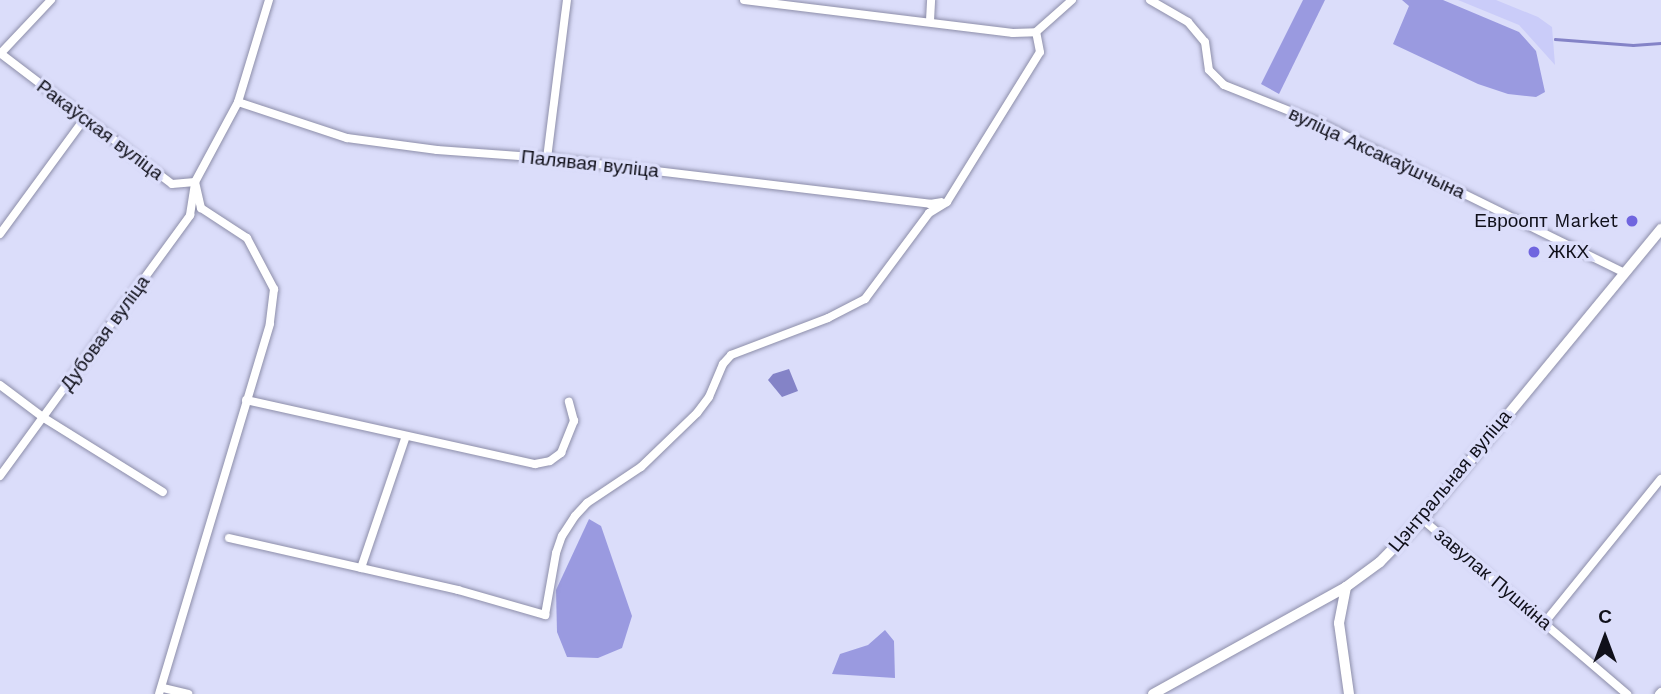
<!DOCTYPE html>
<html>
<head>
<meta charset="utf-8">
<style>
	body { margin:0 }
	#map { position:relative; width:1661px; height:694px; overflow:hidden; background:#dbddfa; font-family:"Work Sans",sans-serif }
	div>[style] { position:absolute }
	.green>* { inset:0; background:#caccf9 }
	.forest>* { inset:0; background:#9a9ae0 }
	.water>* { inset:0; background:#8483c7 }
	.stream>* { height:2.5px; margin:-1.25px; padding:0 1.25px; transform-origin:1.25px; border-radius:1.25px; background:#8483c7 }
	.roads { filter:drop-shadow(0 0 2px #8d8ea9) drop-shadow(0 0 2px #8d8ea9) }
	.street>* { height:8px; margin:-4px; padding:0 4px; transform-origin:4px; border-radius:4px; background:#fff }
	.secondary>* { height:10px; margin:-5px; padding:0 5px; transform-origin:5px; border-radius:5px; background:#fff }
	.dots>* { width:19px; height:19px; translate:-50% -50%; box-sizing:border-box; border:4px solid #dbddfa; border-radius:50% }
	span { translate:-50% -50%; white-space:nowrap; text-align:center; line-height:1.15; -webkit-text-stroke:7px #dbddfa; paint-order:stroke }
	.street-label { font-size:19px; color:#10101a }
	.poi-label { font-size:19px; color:#10101a }
	.right { translate:-100% -50%; text-align:right }
	.left { translate:0 -50%; text-align:left }
	.north { position:absolute; left:1570px; top:603px; width:70px; height:70px; -webkit-text-stroke:5px #dbddfa; paint-order:stroke; rotate:0deg; font-size:19px; font-weight:700; line-height:28px; text-align:center; color:#10101a }
	.north::after { content:''; display:block; margin:auto; width:24px; height:32px; background:#10101a; clip-path:polygon(50% 0,100% 100%,50% 72%,0 100%) }
</style>
</head>
<body>
<div id="map">
	<div class="green">
		<i style="clip-path:polygon(1458px 0,1496px 0,1538px 17px,1552px 27px,1555px 65px,1519px 25px)"></i>
	</div>
	<div class="forest">
		<i style="clip-path:polygon(1303px 0,1325px 0,1279px 94px,1261px 84px)"></i>
		<i style="clip-path:polygon(1402px 0,1443px 0,1519px 32px,1536px 51px,1545px 92px,1536px 97px,1508px 94px,1478px 84px,1393px 44px,1409px 6px)"></i>
		<i style="clip-path:polygon(589px 519px,601px 526px,632px 616px,622px 648px,598px 658px,567px 657px,557px 632px,556px 590px)"></i>
		<i style="clip-path:polygon(885px 630px,894px 641px,895px 678px,832px 674px,840px 654px,868px 645px)"></i>
	</div>
	<div class="water">
		<i style="clip-path:polygon(789px 369px,798px 391px,782px 397px,768px 380px,773px 374px)"></i>
	</div>
	<div class="stream">
		<i style="left:1555px;top:39px;width:78px;rotate:4.4deg"></i>
		<i style="left:1633px;top:45px;width:28px;rotate:-4deg"></i>
	</div>
	<div class="roads">
		<div class="street">
			<i style="left:744px;top:0;width:271px;rotate:7deg"></i>
			<i style="left:1013px;top:33px;width:23px;rotate:-2deg"></i>
			<i style="left:1036px;top:32px;width:48px;rotate:-41.6deg"></i>
			<i style="left:1150px;top:0;width:44px;rotate:30.1deg"></i>
			<i style="left:1188px;top:22px;width:26px;rotate:50deg"></i>
			<i style="left:1205px;top:42px;width:28px;rotate:82deg"></i>
			<i style="left:1209px;top:70px;width:21px;rotate:45deg"></i>
			<i style="left:1224px;top:85px;width:103px;rotate:21.6deg"></i>
			<i style="left:1320px;top:123px;width:338px;rotate:26.2deg"></i>
			<i style="left:930px;top:21px;width:21px;rotate:-87deg"></i>
			<i style="left:0;top:53px;width:216px;rotate:37.3deg"></i>
			<i style="left:172px;top:184px;width:23px;rotate:-5deg"></i>
			<i style="left:195px;top:182px;width:27px;rotate:77deg"></i>
			<i style="left:201px;top:208px;width:55px;rotate:33.1deg"></i>
			<i style="left:247px;top:238px;width:58px;rotate:62.1deg"></i>
			<i style="left:274px;top:289px;width:35px;rotate:97deg"></i>
			<i style="left:270px;top:324px;width:386px;rotate:106.7deg"></i>
			<i style="left:1px;top:53px;width:73px;rotate:-46.7deg"></i>
			<i style="left:238px;top:102px;width:115px;rotate:18.3deg"></i>
			<i style="left:347px;top:138px;width:91px;rotate:7.6deg"></i>
			<i style="left:437px;top:150px;width:110px;rotate:4.2deg"></i>
			<i style="left:547px;top:158px;width:386px;rotate:6.8deg"></i>
			<i style="left:930px;top:204px;width:11px;rotate:-10deg"></i>
			<i style="left:547px;top:158px;width:159px;rotate:-82.8deg"></i>
			<i style="left:0;top:234px;width:144px;rotate:-53.8deg"></i>
			<i style="left:0;top:385px;width:55px;rotate:36.9deg"></i>
			<i style="left:44px;top:418px;width:140px;rotate:31.9deg"></i>
			<i style="left:246px;top:400px;width:296px;rotate:12.5deg"></i>
			<i style="left:535px;top:464px;width:15px;rotate:-11deg"></i>
			<i style="left:550px;top:461px;width:14px;rotate:-36deg"></i>
			<i style="left:561px;top:453px;width:35px;rotate:-68deg"></i>
			<i style="left:574px;top:421px;width:20px;rotate:-105deg"></i>
			<i style="left:0;top:476px;width:323px;rotate:-53.9deg"></i>
			<i style="left:190px;top:215px;width:33px;rotate:-81deg"></i>
			<i style="left:195px;top:182px;width:91px;rotate:-61.7deg"></i>
			<i style="left:238px;top:102px;width:107px;rotate:-73.1deg"></i>
			<i style="left:1422px;top:519px;width:270px;rotate:40.5deg"></i>
			<i style="left:229px;top:538px;width:235px;rotate:12.8deg"></i>
			<i style="left:458px;top:590px;width:91px;rotate:16deg"></i>
			<i style="left:545px;top:615px;width:63px;rotate:-79.9deg"></i>
			<i style="left:556px;top:553px;width:18px;rotate:-71deg"></i>
			<i style="left:562px;top:536px;width:24px;rotate:-57deg"></i>
			<i style="left:575px;top:516px;width:18px;rotate:-47deg"></i>
			<i style="left:587px;top:503px;width:65px;rotate:-33.7deg"></i>
			<i style="left:641px;top:467px;width:78px;rotate:-44deg"></i>
			<i style="left:697px;top:413px;width:20px;rotate:-53deg"></i>
			<i style="left:709px;top:397px;width:36px;rotate:-67deg"></i>
			<i style="left:723px;top:364px;width:12px;rotate:-48deg"></i>
			<i style="left:731px;top:355px;width:104px;rotate:-20.9deg"></i>
			<i style="left:828px;top:318px;width:42px;rotate:-27.2deg"></i>
			<i style="left:865px;top:299px;width:107px;rotate:-53.3deg"></i>
			<i style="left:929px;top:213px;width:21px;rotate:-31deg"></i>
			<i style="left:947px;top:202px;width:176px;rotate:-58.2deg"></i>
			<i style="left:1040px;top:52px;width:20px;rotate:-101deg"></i>
			<i style="left:361px;top:568px;width:139px;rotate:-71.2deg"></i>
			<i style="left:1545px;top:622px;width:184px;rotate:-51deg"></i>
			<i style="left:163px;top:688px;width:26px;rotate:13deg"></i>
			<i style="left:1659px;top:694px;width:3px;rotate:-45deg"></i>
		</div>
		<div class="secondary">
			<i style="left:1346px;top:587px;width:37px;rotate:101deg"></i>
			<i style="left:1339px;top:623px;width:72px;rotate:82deg"></i>
			<i style="left:1153px;top:694px;width:221px;rotate:-29deg"></i>
			<i style="left:1346px;top:587px;width:42px;rotate:-36.3deg"></i>
			<i style="left:1380px;top:562px;width:60px;rotate:-45.7deg"></i>
			<i style="left:1422px;top:519px;width:376px;rotate:-50.5deg"></i>
		</div>
	</div>
	<div class="dots">
		<i style="left:1632px;top:221px;background:#7065df"></i>
		<i style="left:1534px;top:252px;background:#7065df"></i>
	</div>
	<div class="street-label">
		<span style="left:100px;top:130px;rotate:37deg">Ракаўская вуліца</span>
		<span style="left:1377px;top:153px;rotate:25deg">вуліца Аксакаўшчына</span>
		<span style="left:590px;top:164px;rotate:6deg">Палявая вуліца</span>
		<span style="left:105px;top:333px;rotate:-54deg">Дубовая вуліца</span>
		<span style="left:1450px;top:481px;rotate:-50deg">Цэнтральная вуліца</span>
		<span style="left:1493px;top:579px;rotate:40deg">завулак Пушкіна</span>
	</div>
	<div class="poi-label">
		<span class="right" style="left:1618px;top:221px">Евроопт Market</span>
		<span class="left" style="left:1548px;top:252px">ЖКХ</span>
	</div>
	<div class="north">С</div>
</div>
</body>
</html>
